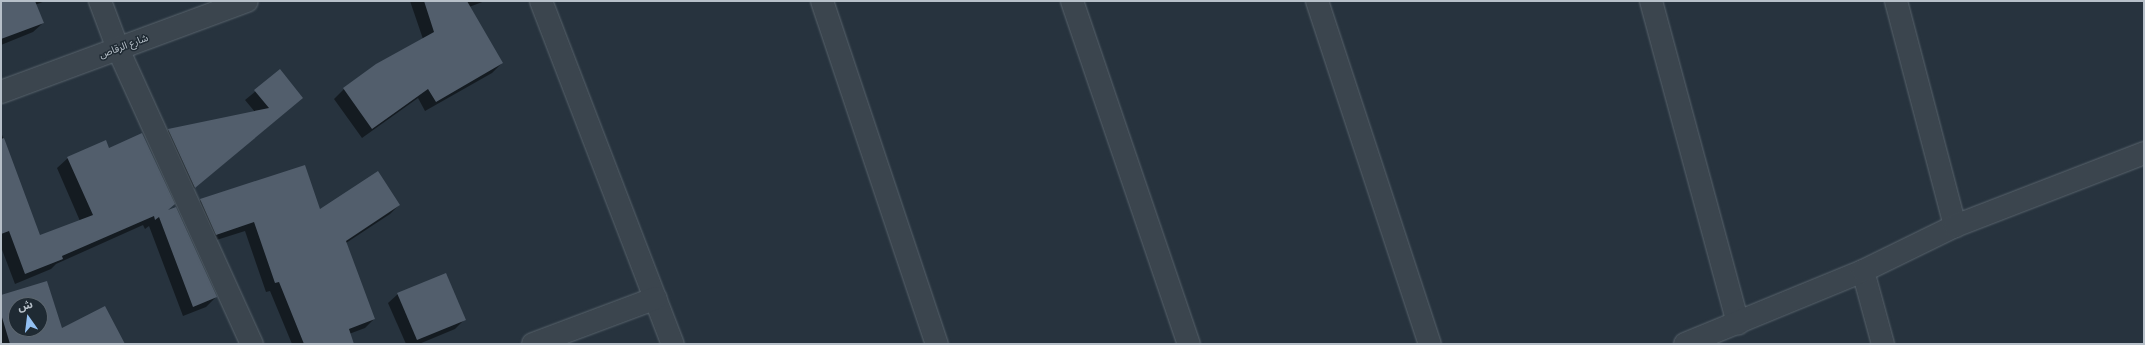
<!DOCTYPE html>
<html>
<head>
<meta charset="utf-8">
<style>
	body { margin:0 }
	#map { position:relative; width:2145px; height:345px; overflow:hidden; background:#27333e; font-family:"Fira Sans","Noto Sans Arabic",sans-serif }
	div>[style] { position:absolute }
	.shadow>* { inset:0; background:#0007 }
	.building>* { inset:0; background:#525e6c }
	.roads { filter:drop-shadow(0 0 1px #58636c) drop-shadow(0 0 1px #58636c) }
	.minor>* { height:22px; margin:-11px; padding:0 11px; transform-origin:11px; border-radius:11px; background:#3b454e }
	.tertiary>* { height:22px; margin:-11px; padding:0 11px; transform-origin:11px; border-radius:11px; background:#3b454e }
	span { translate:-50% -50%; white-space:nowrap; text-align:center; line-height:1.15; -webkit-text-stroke:3px #1f2a33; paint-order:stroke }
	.street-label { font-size:10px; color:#b7c0c9 }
	.frame { position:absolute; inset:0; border:2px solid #b7c0c9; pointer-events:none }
	.north { position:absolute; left:8px; top:297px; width:40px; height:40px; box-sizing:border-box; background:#1f2a33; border:1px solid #5c666f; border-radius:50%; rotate:346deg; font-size:11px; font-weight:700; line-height:16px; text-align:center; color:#b7c0c9 }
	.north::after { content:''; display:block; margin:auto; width:14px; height:18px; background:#93c0f2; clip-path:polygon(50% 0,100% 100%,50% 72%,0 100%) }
</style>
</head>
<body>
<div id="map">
	<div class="shadow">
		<i style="clip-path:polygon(1px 1px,45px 1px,35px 5px,43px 23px,33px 32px,1px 45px)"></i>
		<i style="clip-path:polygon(410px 1px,485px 1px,469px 7px,502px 63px,492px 73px,425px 111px,418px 98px,362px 138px,334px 99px,344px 89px,423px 39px)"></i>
		<i style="clip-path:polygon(280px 71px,302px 98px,185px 196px,159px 139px,169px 130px,255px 112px,245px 100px)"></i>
		<i style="clip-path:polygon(1px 132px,39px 237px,80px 221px,57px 168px,68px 158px,109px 149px,166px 212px,216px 297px,206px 307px,183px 316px,149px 226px,145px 229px,143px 225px,56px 264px,51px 269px,15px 284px,1px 247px)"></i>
		<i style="clip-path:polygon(201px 200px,319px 211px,399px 205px,390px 214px,346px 243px,374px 319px,365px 328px,349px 334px,353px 344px,292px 344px,270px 291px,266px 292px,245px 231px,207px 243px,191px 209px)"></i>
		<i style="clip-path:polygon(evenodd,47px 282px,61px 329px,122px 344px,1px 344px,1px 296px,47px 282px,16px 305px,40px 305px,40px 329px,16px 329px,16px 305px)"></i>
		<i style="clip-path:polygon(398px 294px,464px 320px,455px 329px,419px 344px,406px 344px,388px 303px)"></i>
	</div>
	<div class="building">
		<i style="clip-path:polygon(1px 1px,35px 1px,44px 23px,1px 39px)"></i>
		<i style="clip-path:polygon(424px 1px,467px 1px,503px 63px,436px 102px,428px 89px,372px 129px,343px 88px,376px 64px,434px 32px)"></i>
		<i style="clip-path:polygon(280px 69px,303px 98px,195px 188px,168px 129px,269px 108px,254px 90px)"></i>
		<i style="clip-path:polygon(142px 133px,175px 204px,168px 210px,176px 207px,217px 297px,193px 307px,159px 217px,155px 220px,154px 216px,62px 256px,63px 259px,25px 274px,9px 231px,1px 234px,1px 139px,4px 138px,40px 235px,93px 215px,67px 157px,106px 140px,109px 148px)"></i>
		<i style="clip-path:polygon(305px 165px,320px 209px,378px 171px,400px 205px,346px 241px,375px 319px,349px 329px,354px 344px,304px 344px,279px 282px,275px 283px,254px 222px,216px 235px,200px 199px)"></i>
		<i style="clip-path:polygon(446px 273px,466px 320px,417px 340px,397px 293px)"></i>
		<i style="clip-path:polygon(evenodd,47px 281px,62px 328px,105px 306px,125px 344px,10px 344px,1px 314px,1px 295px,47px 281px,16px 305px,40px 305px,40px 329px,16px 329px,16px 305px)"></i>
	</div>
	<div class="roads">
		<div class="minor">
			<i style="left:100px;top:1px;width:51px;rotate:69.4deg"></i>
			<i style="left:118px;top:49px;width:324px;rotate:65.6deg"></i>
			<i style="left:541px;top:1px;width:368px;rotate:69deg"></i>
			<i style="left:822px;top:1px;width:362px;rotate:71.5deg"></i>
			<i style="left:1072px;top:1px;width:362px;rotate:71.2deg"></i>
			<i style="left:1317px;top:1px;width:361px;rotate:71.8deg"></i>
			<i style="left:1651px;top:1px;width:334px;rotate:74.9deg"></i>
			<i style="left:1896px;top:1px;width:233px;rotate:75.3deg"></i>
			<i style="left:1863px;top:271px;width:76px;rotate:74.7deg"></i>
			<i style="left:533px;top:344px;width:131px;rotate:-20.5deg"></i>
			<i style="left:1685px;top:344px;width:192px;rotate:-22.3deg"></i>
			<i style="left:1863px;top:271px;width:102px;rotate:-26.1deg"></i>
			<i style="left:1955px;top:226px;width:203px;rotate:-21.1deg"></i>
		</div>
		<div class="tertiary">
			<i style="left:1px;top:92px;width:262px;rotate:-20.3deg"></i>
		</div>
	</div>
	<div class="street-label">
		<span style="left:124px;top:47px;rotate:-20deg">شارع الرقاص</span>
	</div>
	<div class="frame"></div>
	<div class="north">ش</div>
</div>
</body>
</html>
